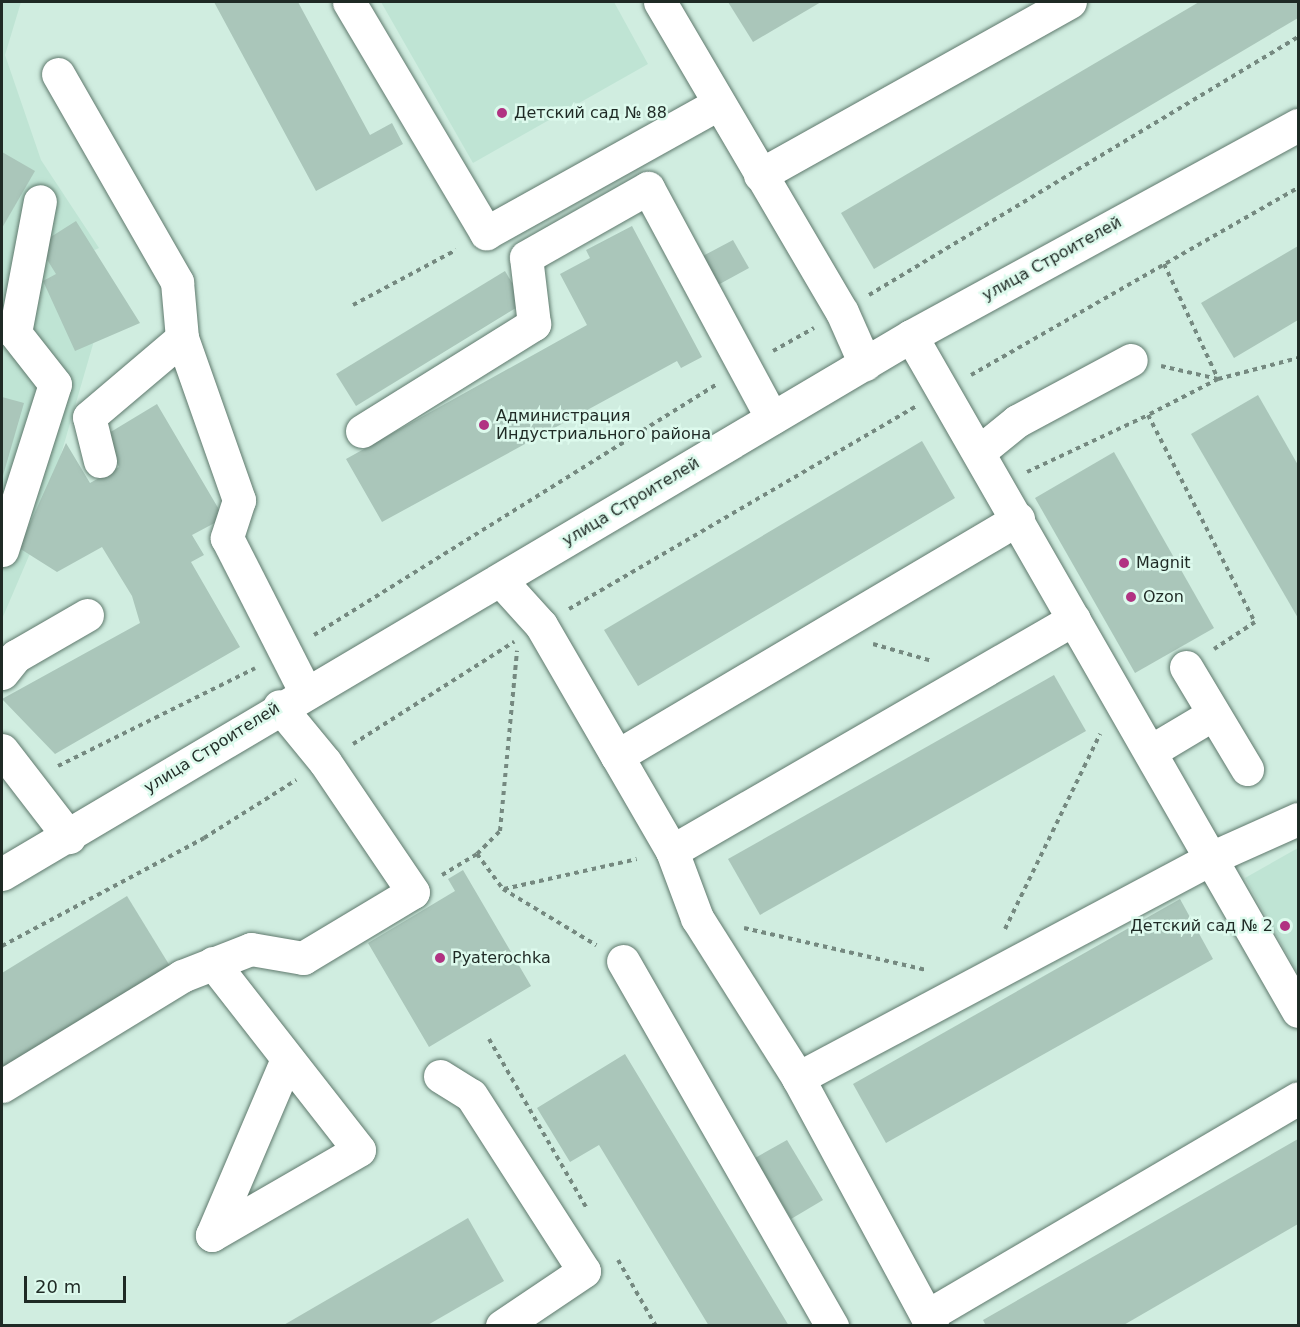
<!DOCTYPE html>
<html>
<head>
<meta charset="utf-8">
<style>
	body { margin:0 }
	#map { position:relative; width:1300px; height:1327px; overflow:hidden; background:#d0ede0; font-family:"DejaVu Sans",sans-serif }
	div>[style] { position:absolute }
	.built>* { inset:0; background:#bfe4d4 }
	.building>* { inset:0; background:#aac6ba }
	.path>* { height:4px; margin-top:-2px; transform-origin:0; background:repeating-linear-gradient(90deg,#758980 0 4.5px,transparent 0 9px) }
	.roads { filter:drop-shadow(0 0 2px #5f796d) drop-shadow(0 0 2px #5f796d) }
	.minor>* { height:33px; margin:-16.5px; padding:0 16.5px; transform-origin:16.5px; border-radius:16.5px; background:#fff }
	.dots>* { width:16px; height:16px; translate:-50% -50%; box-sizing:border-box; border:3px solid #ddfaed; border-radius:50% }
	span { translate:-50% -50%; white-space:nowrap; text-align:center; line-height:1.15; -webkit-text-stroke:5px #ddfaed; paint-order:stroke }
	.poi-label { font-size:16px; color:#1f2a25 }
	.left { translate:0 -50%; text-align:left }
	.right { translate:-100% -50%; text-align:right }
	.street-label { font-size:16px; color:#1f2a25 }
	.frame { position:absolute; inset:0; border:3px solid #1f2a25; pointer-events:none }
	.scale { position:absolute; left:24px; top:1276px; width:102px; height:27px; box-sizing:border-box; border:3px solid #1f2a25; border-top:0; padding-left:8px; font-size:18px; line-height:21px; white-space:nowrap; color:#1f2a25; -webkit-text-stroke:4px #ddfaed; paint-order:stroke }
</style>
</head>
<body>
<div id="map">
	<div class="built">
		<i style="clip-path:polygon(2px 2px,21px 2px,5px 55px,41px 160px,99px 248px,74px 260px,98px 327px,37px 537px,2px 619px)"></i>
		<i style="clip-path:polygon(381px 2px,614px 2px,648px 64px,473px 163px)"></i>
		<i style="clip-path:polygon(1298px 848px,1298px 974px,1245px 878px)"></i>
	</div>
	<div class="building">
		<i style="clip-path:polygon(214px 2px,298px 2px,370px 135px,392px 123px,403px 144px,316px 191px)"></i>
		<i style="clip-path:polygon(728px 2px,821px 2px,753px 42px)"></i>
		<i style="clip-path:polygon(1199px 2px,1298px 2px,1298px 18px,874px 269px,841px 213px)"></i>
		<i style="clip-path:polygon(2px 152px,35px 171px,2px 228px)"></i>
		<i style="clip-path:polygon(76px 221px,140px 323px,75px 351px,43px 281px,56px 274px,38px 245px)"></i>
		<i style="clip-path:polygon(632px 226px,702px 357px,681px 368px,677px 361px,382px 522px,346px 459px,587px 325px,560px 274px,590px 258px,586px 250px)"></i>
		<i style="clip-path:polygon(733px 240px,749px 268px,716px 286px,701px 257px)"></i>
		<i style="clip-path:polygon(1298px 246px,1298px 320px,1234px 358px,1201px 303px)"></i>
		<i style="clip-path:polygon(505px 271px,524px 303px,356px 406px,336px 374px)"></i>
		<i style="clip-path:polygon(1258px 395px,1298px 465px,1298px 618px,1191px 434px)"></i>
		<i style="clip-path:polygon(2px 397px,24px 403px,2px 479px)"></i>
		<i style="clip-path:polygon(157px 404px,224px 518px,192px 535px,204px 555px,191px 562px,240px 647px,55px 754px,2px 699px,140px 623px,132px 596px,102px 547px,57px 572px,19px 548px,66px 443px,90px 483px,119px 467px,104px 436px)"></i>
		<i style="clip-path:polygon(922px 441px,955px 498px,638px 686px,604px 630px)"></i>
		<i style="clip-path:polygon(1114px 452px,1214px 628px,1135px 673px,1035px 498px)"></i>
		<i style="clip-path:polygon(1054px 675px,1086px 731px,760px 915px,728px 859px)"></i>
		<i style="clip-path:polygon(463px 870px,531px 986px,429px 1047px,368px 943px,455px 891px,448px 879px)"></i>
		<i style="clip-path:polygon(127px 896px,173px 971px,2px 1076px,2px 973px)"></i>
		<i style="clip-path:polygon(1180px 899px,1213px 959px,886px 1143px,853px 1084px)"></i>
		<i style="clip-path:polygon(625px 1054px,789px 1326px,709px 1326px,599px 1145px,570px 1162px,537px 1108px)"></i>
		<i style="clip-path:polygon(1298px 1139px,1298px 1224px,1122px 1326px,986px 1326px,983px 1320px)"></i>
		<i style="clip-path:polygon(787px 1140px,823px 1200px,791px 1219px,755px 1158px)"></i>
		<i style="clip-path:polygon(468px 1218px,504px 1281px,426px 1326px,282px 1326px)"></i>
	</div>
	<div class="path">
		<i style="left:1164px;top:264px;width:127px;rotate:64.8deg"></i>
		<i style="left:1218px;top:379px;width:79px;rotate:152.8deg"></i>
		<i style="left:1148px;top:415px;width:233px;rotate:62.7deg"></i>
		<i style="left:1255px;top:622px;width:49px;rotate:146.6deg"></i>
		<i style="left:869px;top:295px;width:501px;rotate:-31.02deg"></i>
		<i style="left:353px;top:305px;width:117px;rotate:-28.1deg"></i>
		<i style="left:773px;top:351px;width:47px;rotate:-29.3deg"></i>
		<i style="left:1161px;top:366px;width:58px;rotate:12.8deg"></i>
		<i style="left:1218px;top:379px;width:83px;rotate:-14.7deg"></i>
		<i style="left:971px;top:375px;width:377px;rotate:-29.8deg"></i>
		<i style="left:1027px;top:472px;width:134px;rotate:-25.2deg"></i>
		<i style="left:569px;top:609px;width:401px;rotate:-30.3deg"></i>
		<i style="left:314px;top:635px;width:473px;rotate:-31.9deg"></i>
		<i style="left:873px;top:644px;width:61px;rotate:16.1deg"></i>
		<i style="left:353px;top:744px;width:191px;rotate:-32.4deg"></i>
		<i style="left:58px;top:766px;width:220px;rotate:-26.4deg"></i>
		<i style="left:477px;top:854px;width:44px;rotate:53.4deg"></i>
		<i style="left:503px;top:889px;width:109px;rotate:31.1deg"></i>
		<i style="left:442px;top:875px;width:41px;rotate:-31deg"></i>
		<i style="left:477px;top:854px;width:33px;rotate:-45deg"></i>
		<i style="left:500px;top:831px;width:181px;rotate:-84.6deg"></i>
		<i style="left:504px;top:889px;width:136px;rotate:-12.7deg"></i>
		<i style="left:744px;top:928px;width:187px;rotate:13deg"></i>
		<i style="left:1005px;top:929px;width:217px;rotate:-64deg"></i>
		<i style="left:2px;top:946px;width:229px;rotate:-28.1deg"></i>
		<i style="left:204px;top:838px;width:109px;rotate:-32.2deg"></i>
		<i style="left:489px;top:1039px;width:194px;rotate:60deg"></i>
		<i style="left:618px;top:1260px;width:76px;rotate:60.1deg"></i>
	</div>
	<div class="roads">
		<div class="minor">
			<i style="left:349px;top:2px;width:269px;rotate:59.3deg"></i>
			<i style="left:486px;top:233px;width:265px;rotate:-29.1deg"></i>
			<i style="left:660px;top:2px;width:359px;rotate:59.6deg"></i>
			<i style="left:842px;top:312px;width:57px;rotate:66.1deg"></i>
			<i style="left:58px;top:74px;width:240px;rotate:60.2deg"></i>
			<i style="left:177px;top:282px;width:56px;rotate:84.9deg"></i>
			<i style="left:182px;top:338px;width:172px;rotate:70.6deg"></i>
			<i style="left:239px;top:500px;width:40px;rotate:108deg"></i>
			<i style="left:227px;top:538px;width:172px;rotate:63deg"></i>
			<i style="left:760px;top:175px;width:355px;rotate:-29.2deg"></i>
			<i style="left:911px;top:336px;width:778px;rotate:60.17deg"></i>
			<i style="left:362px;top:431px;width:203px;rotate:-31.9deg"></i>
			<i style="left:534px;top:324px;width:67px;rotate:-96.8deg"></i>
			<i style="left:526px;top:257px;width:140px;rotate:-29.5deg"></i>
			<i style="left:648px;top:188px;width:261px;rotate:61.7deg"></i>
			<i style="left:980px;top:451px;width:48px;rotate:-39deg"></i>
			<i style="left:1017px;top:421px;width:129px;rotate:-28.2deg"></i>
			<i style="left:100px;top:461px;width:45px;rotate:-104deg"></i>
			<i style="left:89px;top:417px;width:122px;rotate:-40.3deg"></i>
			<i style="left:2px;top:550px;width:174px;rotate:-72.3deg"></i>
			<i style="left:55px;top:384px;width:65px;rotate:-128.1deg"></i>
			<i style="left:15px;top:333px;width:134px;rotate:-79.3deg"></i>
			<i style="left:502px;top:582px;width:58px;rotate:47.8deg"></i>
			<i style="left:541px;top:625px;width:151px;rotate:59.9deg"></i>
			<i style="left:617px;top:756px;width:110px;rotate:59.9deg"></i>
			<i style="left:672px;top:851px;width:72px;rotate:69.5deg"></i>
			<i style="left:697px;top:918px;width:189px;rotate:57.7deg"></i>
			<i style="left:798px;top:1078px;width:282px;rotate:61.6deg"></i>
			<i style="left:1186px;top:667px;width:119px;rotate:59.1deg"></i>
			<i style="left:2px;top:673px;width:22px;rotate:-51deg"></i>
			<i style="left:16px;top:656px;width:82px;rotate:-30deg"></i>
			<i style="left:2px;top:750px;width:110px;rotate:52.4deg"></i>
			<i style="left:1151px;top:751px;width:72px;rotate:-30.8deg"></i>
			<i style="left:617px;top:756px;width:466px;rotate:-30.6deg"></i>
			<i style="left:672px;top:851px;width:464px;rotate:-30deg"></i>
			<i style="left:2px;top:874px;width:1056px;rotate:-30.62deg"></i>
			<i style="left:911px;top:336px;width:441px;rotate:-28.6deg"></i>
			<i style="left:623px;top:961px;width:421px;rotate:60.2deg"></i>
			<i style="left:213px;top:963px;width:237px;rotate:52deg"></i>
			<i style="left:359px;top:1150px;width:170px;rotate:150deg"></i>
			<i style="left:212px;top:1235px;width:191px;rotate:-66.9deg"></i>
			<i style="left:440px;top:1076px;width:36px;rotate:32deg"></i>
			<i style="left:471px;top:1095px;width:209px;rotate:57.3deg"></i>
			<i style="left:584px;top:1271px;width:99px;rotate:146.1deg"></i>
			<i style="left:798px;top:1078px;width:470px;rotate:-28deg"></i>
			<i style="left:1213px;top:857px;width:93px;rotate:-24.1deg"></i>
			<i style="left:2px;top:1086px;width:211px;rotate:-31.4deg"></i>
			<i style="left:182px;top:976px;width:74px;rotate:-21.4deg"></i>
			<i style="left:251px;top:949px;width:53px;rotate:9.8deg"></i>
			<i style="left:303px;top:958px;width:128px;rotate:-31deg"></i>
			<i style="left:413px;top:892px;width:157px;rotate:-124.1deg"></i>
			<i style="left:325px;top:762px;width:72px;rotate:-129.4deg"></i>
			<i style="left:927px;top:1316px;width:430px;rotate:-30.4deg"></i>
		</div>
	</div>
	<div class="dots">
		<i style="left:502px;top:113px;background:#b13382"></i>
		<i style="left:484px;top:425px;background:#b13382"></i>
		<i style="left:1124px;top:563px;background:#b13382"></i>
		<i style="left:1131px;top:597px;background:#b13382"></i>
		<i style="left:1285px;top:926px;background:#b13382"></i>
		<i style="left:440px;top:958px;background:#b13382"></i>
	</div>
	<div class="poi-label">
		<span class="left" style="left:514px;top:113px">Детский сад № 88</span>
		<span class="left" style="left:496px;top:425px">Администрация<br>Индустриального района</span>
		<span class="left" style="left:1136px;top:563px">Magnit</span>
		<span class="left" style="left:1143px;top:597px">Ozon</span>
		<span class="right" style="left:1273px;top:926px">Детский сад № 2</span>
		<span class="left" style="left:452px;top:958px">Pyaterochka</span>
	</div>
	<div class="street-label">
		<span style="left:1052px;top:259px;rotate:-29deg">улица Строителей</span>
		<span style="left:631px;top:502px;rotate:-31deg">улица Строителей</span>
		<span style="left:212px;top:748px;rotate:-32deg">улица Строителей</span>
	</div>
	<div class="frame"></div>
	<div class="scale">20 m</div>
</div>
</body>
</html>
